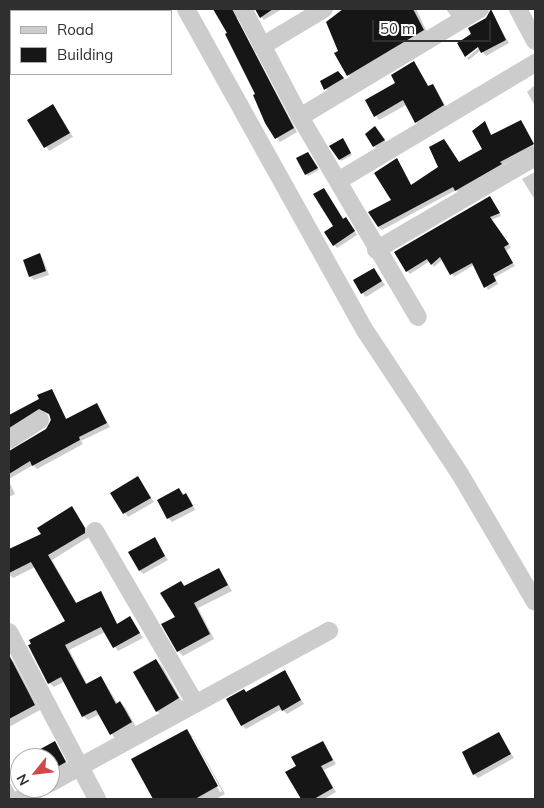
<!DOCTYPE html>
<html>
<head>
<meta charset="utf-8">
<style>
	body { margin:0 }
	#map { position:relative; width:544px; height:808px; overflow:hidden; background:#fff; font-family:Mulish,sans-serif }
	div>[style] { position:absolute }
	.shadow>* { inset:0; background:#0003 }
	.building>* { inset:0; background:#161616 }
	.minor>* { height:18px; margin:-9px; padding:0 9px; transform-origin:9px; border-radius:9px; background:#ccc }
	span { translate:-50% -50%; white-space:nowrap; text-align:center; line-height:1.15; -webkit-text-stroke:5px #fff; paint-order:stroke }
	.frame { position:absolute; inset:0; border:10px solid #2f2f2f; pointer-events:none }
	.legend { position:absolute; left:10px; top:10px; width:162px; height:65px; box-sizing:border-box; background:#fff; border:1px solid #acacac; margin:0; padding:6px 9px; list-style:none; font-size:15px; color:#2f2f2f }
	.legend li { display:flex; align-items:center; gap:10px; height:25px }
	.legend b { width:25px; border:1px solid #acacac }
	.north { position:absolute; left:10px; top:748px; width:50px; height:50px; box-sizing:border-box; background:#fff; border:1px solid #acacac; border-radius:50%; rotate:241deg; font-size:14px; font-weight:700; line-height:20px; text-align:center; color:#2f2f2f }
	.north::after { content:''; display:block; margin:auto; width:18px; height:22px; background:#d0484a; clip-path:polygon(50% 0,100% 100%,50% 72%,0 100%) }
	.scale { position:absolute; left:372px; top:20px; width:119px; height:22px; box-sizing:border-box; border:2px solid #2f2f2f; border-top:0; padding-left:6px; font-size:15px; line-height:18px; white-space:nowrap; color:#2f2f2f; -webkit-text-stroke:4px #fff; paint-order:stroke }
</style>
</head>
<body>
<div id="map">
	<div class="shadow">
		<i style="clip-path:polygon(215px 9px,237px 9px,237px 19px,297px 132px,280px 142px,266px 122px,257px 94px,229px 33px)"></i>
		<i style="clip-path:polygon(255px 9px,282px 9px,264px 20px)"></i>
		<i style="clip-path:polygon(345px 9px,416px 9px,428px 34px,352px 80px,336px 54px,340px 51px,328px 23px)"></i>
		<i style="clip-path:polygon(446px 9px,470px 9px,453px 19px)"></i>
		<i style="clip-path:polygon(491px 12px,509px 43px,486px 56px,481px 50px,469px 60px,467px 58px,483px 44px,473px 34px)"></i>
		<i style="clip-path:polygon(417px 67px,429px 87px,433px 85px,436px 89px,447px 109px,419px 126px,406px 105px,379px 120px,366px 101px,397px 83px)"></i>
		<i style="clip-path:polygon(342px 76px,347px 82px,329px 93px,322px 81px)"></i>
		<i style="clip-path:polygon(535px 85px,535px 106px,527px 92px)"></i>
		<i style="clip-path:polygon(53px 106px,73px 137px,49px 151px,29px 120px)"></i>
		<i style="clip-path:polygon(521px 121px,535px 149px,503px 165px,505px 168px,460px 194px,456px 190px,382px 230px,378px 227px,392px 200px,397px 159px,412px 186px,484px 149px,485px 123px,492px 136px)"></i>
		<i style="clip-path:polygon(377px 129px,386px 142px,376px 148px,367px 134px)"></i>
		<i style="clip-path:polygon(345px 141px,352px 155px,341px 161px,340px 159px)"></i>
		<i style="clip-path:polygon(309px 155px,319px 170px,308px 176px,306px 174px)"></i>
		<i style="clip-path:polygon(535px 172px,535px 200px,522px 179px)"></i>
		<i style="clip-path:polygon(324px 189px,344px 220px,349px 222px,357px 235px,337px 248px,334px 245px,334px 226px)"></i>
		<i style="clip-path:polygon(490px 197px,501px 216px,491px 220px,511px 247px,506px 251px,515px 266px,495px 277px,498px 284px,488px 290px,474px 265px,454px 277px,443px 259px,434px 267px,430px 261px,410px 274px,407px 271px)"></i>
		<i style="clip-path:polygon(39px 255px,43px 259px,49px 275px,34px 280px,30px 276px)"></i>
		<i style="clip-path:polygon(374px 269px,385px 285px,366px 297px,362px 293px)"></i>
		<i style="clip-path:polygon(52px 390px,67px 420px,97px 405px,110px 427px,81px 441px,83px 444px,37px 469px,33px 465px,9px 479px,9px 450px,15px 450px,50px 426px,50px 415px,44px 412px,9px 435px,9px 417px,40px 400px)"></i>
		<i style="clip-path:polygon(138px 478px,154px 502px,128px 517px,112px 493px)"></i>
		<i style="clip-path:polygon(9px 481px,15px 494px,9px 497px)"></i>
		<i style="clip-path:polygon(179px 490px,190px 499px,195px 510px,172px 522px,168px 518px)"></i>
		<i style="clip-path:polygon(72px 508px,89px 533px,89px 537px,52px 560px,77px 604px,100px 593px,118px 625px,130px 618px,143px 638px,118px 651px,105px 632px,69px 650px,87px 684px,101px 677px,118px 704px,120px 703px,125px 707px,136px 727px,115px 739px,100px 714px,88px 720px,83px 716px,65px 681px,54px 687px,49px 683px,66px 621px,35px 567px,13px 578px,9px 574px,9px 551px,42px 535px)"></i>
		<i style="clip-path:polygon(154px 539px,168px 560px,143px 574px,140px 570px)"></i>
		<i style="clip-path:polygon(219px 569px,232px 591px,198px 608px,214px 639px,183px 656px,178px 651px,181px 582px,185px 586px)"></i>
		<i style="clip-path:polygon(9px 657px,14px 662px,40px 710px,9px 727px)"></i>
		<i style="clip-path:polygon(156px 660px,162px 666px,184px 705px,163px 717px,157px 711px)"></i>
		<i style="clip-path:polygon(284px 672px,304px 704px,287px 714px,282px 709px,246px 729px,242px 725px,246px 693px)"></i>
		<i style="clip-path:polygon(evenodd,186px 730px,194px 738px,225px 794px,216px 799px,155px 799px,133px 760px,186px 730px,190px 737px,193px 737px,222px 791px,220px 792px,190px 737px)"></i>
		<i style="clip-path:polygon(499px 734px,514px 758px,478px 778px,474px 774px)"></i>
		<i style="clip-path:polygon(323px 742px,336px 764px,324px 770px,336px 792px,324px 799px,302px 799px,287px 772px,298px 767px)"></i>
		<i style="clip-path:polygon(54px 743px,69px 766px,50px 777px,50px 758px,28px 758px)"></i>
		<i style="clip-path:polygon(9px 781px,17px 795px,15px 799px,9px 799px)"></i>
	</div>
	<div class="building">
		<i style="clip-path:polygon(213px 9px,232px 9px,294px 128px,275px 139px,265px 123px,253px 95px,255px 94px,225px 34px,227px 33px)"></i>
		<i style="clip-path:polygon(255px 9px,273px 9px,260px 18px)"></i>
		<i style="clip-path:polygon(343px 9px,413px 9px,424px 30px,347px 76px,334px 53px,338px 51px,326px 22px)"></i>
		<i style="clip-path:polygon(491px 9px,506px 40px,481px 53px,478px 47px,465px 57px,457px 43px,471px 34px,468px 28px,486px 18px)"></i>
		<i style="clip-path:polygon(414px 61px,428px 86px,433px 84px,444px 105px,415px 123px,403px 100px,374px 117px,365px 100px,395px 83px,391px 75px)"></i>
		<i style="clip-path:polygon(338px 71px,344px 78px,324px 90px,320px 81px)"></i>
		<i style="clip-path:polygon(53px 104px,70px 133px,44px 148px,27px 120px)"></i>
		<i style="clip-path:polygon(521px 120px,534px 144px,500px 162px,502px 164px,455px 191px,453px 187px,378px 227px,368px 212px,391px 200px,374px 173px,397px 158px,411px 185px,438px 167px,429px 147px,444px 139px,459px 162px,482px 149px,472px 131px,485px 121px,491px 135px)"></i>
		<i style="clip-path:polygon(375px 126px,385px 140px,373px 147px,365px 134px)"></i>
		<i style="clip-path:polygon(343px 138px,351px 153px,339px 160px,329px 146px)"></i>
		<i style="clip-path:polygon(308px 152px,318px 168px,305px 175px,296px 158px)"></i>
		<i style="clip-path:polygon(324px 188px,343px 219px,346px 217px,355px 231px,333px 246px,324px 232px,333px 226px,313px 194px)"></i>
		<i style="clip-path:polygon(490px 196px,500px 213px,490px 217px,509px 244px,504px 247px,513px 263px,493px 274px,496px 281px,484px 288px,472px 263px,450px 275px,440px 257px,431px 265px,427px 259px,406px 272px,394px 252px)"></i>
		<i style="clip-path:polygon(40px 253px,46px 271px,29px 277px,23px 260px)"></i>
		<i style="clip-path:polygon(374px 268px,382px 281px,361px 294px,353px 280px)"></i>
		<i style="clip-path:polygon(52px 389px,66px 419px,97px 403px,107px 423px,79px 437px,80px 440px,32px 466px,30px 461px,9px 474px,9px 451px,46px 429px,51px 420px,49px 414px,39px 409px,9px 428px,9px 415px,39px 399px,37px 395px)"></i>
		<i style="clip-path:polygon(138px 476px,151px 498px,123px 514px,110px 493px)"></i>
		<i style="clip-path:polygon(179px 488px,183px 495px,186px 493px,193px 506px,167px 519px,157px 500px)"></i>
		<i style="clip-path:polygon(72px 506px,85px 528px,85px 533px,48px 555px,76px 603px,101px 591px,117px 624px,130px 616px,140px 633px,113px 648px,101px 627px,65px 645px,86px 684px,101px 676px,116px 704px,120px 701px,132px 722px,110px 735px,96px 710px,82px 717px,61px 677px,48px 684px,28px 645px,31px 644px,29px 640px,65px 621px,31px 562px,9px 573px,9px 549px,41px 534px,37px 528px)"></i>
		<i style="clip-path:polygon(155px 537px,165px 556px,139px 571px,128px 552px)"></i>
		<i style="clip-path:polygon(219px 568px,228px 585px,194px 603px,210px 634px,177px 652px,161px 624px,175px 617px,160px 593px,181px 581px,184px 586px)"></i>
		<i style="clip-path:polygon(9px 655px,35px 705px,9px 719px)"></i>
		<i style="clip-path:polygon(156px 659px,179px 698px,156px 712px,133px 672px)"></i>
		<i style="clip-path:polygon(285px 670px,301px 700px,282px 711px,279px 705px,241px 726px,226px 699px,244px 689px,246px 692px)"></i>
		<i style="clip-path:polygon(187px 729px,218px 786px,195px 799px,153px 799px,131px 759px)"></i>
		<i style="clip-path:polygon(499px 732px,511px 754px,473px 775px,462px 752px)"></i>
		<i style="clip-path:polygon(55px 741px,66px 762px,50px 771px,50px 758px,24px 758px)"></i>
		<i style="clip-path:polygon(323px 741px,333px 760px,321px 766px,333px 788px,314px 799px,301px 799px,285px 772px,296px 766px,291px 757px)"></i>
	</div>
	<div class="minor">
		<i style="left:186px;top:9px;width:370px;rotate:60.9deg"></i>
		<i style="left:366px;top:332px;width:170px;rotate:56.5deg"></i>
		<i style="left:460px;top:474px;width:148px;rotate:59.6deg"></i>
		<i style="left:243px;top:9px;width:122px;rotate:62.2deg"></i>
		<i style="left:300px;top:117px;width:232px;rotate:59.5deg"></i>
		<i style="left:518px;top:9px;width:36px;rotate:62deg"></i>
		<i style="left:262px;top:46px;width:72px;rotate:-30.8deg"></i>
		<i style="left:300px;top:117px;width:210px;rotate:-31deg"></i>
		<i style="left:338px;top:181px;width:230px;rotate:-30.9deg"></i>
		<i style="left:376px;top:250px;width:184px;rotate:-30.3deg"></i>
		<i style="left:9px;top:440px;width:37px;rotate:-33deg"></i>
		<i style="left:95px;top:531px;width:199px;rotate:59.8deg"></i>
		<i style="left:9px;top:632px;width:189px;rotate:62.2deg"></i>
		<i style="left:50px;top:783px;width:318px;rotate:-28.6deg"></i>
		<i style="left:20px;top:799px;width:23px;rotate:-29deg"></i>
	</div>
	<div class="frame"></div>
	<ul class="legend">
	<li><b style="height:6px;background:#ccc"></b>Road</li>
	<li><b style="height:14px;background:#161616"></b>Building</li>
	</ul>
	<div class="north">N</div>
	<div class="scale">50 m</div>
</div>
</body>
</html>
